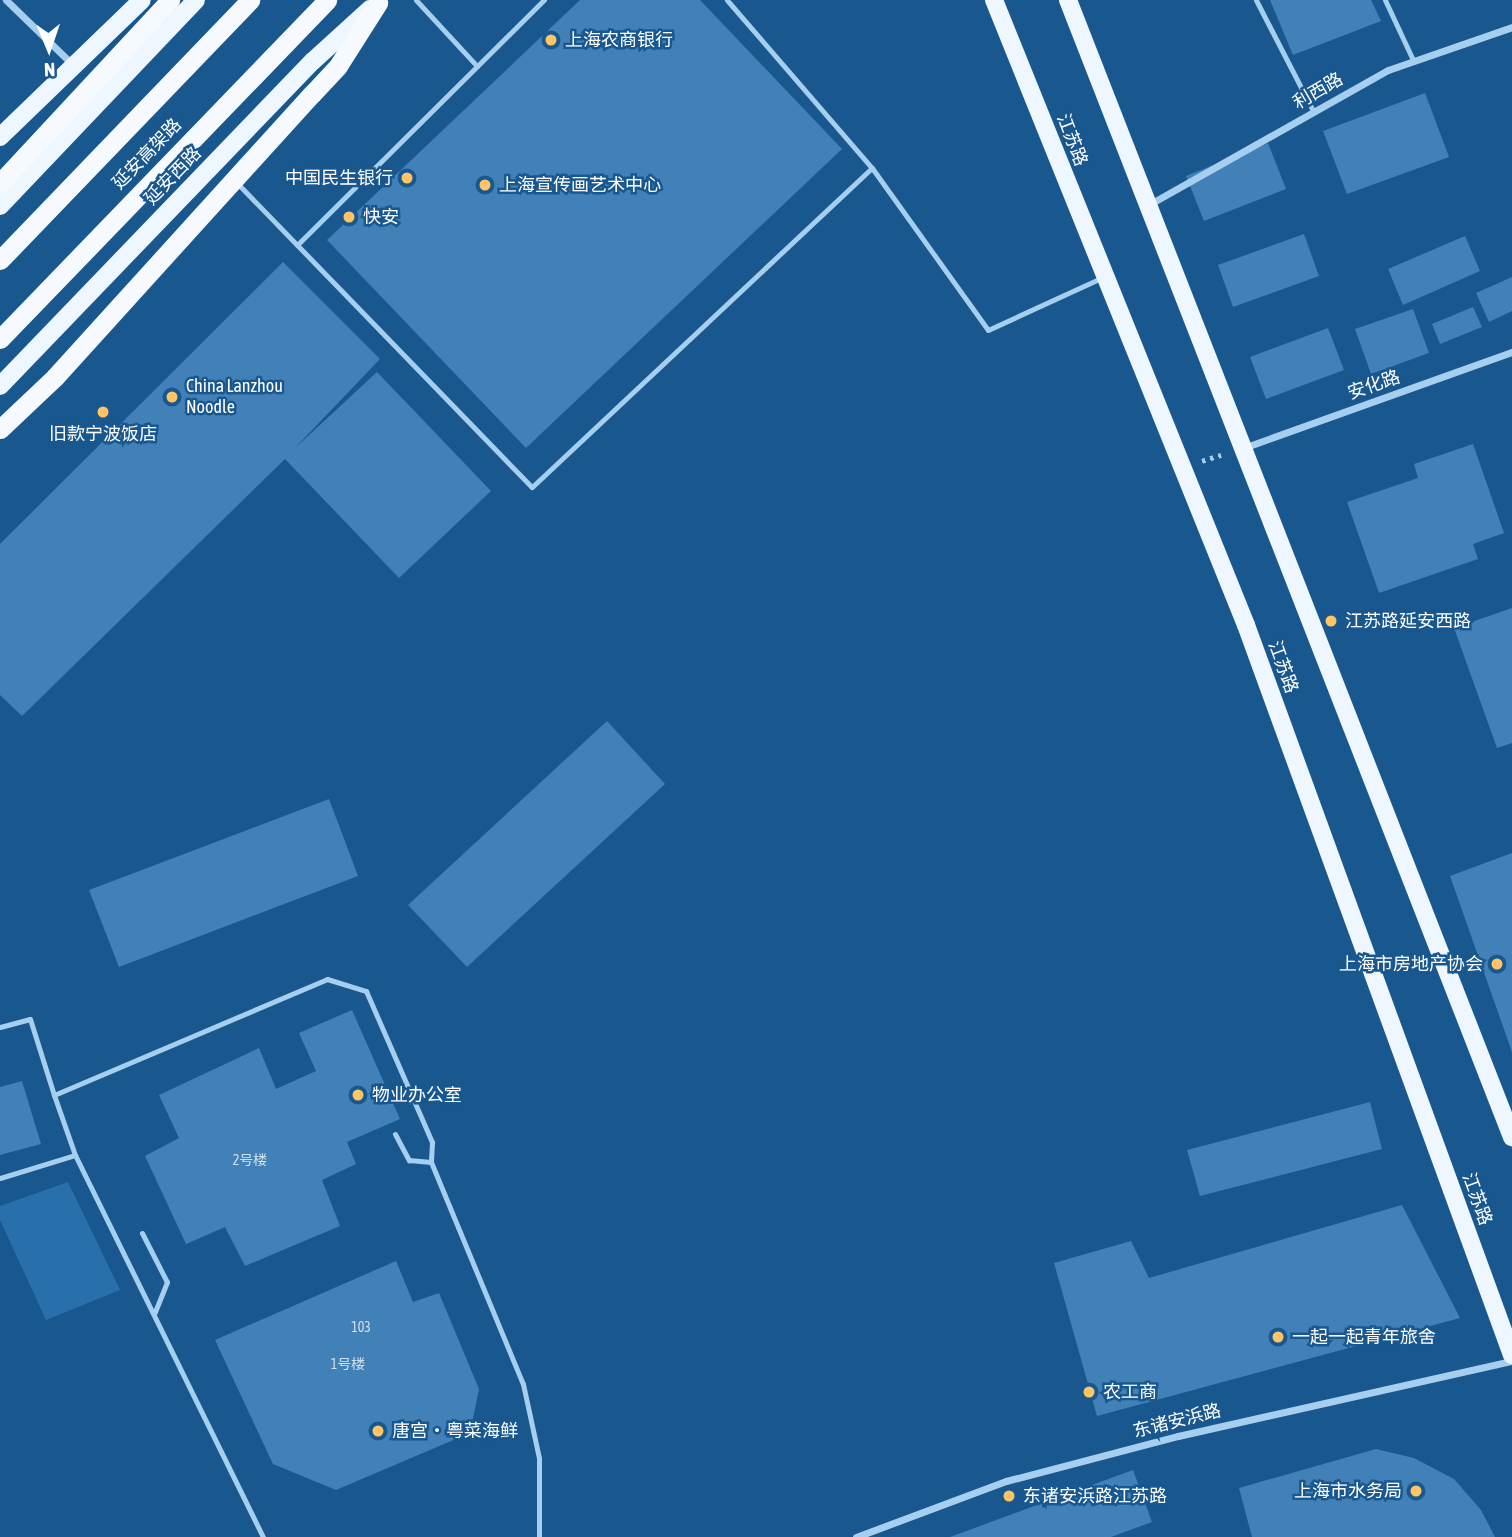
<!DOCTYPE html>
<html>
<head>
<meta charset="utf-8">
<style>
	body { margin:0 }
	#map { position:relative; width:1512px; height:1537px; overflow:hidden; background:#19578f; font-family:"Asap Condensed","Noto Sans SC",sans-serif }
	div>[style] { position:absolute }
	.green>* { inset:0; background:#2870ac }
	.building>* { inset:0; background:#4181b8 }
	.path>* { height:4.5px; margin-top:-2.25px; transform-origin:0; background:repeating-linear-gradient(90deg,#a6ceef 0 3.5px,transparent 0 8.5px) }
	.service>* { height:5px; margin:-2.5px; padding:0 2.5px; transform-origin:2.5px; border-radius:2.5px; background:#a6ceef }
	.minor>* { height:7px; margin:-3.5px; padding:0 3.5px; transform-origin:3.5px; border-radius:3.5px; background:#a6ceef }
	.primary>* { height:18px; margin:-9px; padding:0 9px; transform-origin:9px; border-radius:9px; background:#eef6ff }
	.trunk>* { height:19px; margin:-9.5px; padding:0 9.5px; transform-origin:9.5px; border-radius:9.5px; background:#f6faff }
	.trunk-bridge>* { height:19px; margin:-9.5px; padding:0 9.5px; transform-origin:9.5px; border-radius:9.5px; background:#f6faff }
	.dots>* { width:19px; height:19px; translate:-50% -50%; box-sizing:border-box; border:4px solid #19578f; border-radius:50% }
	span { translate:-50% -50%; white-space:nowrap; text-align:center; line-height:1.15; -webkit-text-stroke:5px #19578f; paint-order:stroke }
	.number-label { font-size:14px; color:#d0e0ed }
	.number-label span { -webkit-text-stroke-width:0 }
	.poi-label { font-size:18px; color:#fff }
	.left { translate:0 -50%; text-align:left }
	.right { translate:-100% -50%; text-align:right }
	.street-label { font-size:18px; color:#fff }
	.north { position:absolute; left:14px; top:14px; width:70px; height:70px; -webkit-text-stroke:5px #19578f; paint-order:stroke; rotate:178deg; font-size:19px; font-weight:700; line-height:28px; text-align:center; color:#fff }
	.north::after { content:''; display:block; margin:auto; width:24px; height:32px; background:#fff; clip-path:polygon(50% 0,100% 100%,50% 72%,0 100%) }
</style>
</head>
<body>
<div id="map">
	<div class="green">
		<i style="clip-path:polygon(68px 1182px,120px 1290px,46px 1320px,0 1220px,0 1206px)"></i>
	</div>
	<div class="building">
		<i style="clip-path:polygon(580px 0,700px 0,842px 149px,526px 448px,327px 240px)"></i>
		<i style="clip-path:polygon(1270px 0,1371px 0,1381px 21px,1293px 55px)"></i>
		<i style="clip-path:polygon(1425px 93px,1449px 157px,1347px 194px,1323px 131px)"></i>
		<i style="clip-path:polygon(1268px 143px,1286px 189px,1204px 221px,1186px 176px)"></i>
		<i style="clip-path:polygon(1304px 234px,1319px 276px,1233px 307px,1218px 265px)"></i>
		<i style="clip-path:polygon(1465px 236px,1480px 271px,1403px 305px,1388px 269px)"></i>
		<i style="clip-path:polygon(283px 262px,380px 359px,294px 449px,377px 372px,491px 491px,399px 578px,285px 459px,22px 716px,0 695px,0 544px)"></i>
		<i style="clip-path:polygon(1512px 277px,1512px 311px,1489px 322px,1476px 293px)"></i>
		<i style="clip-path:polygon(1473px 307px,1482px 327px,1440px 344px,1432px 324px)"></i>
		<i style="clip-path:polygon(1413px 309px,1429px 353px,1371px 374px,1355px 329px)"></i>
		<i style="clip-path:polygon(1328px 328px,1344px 370px,1266px 399px,1250px 357px)"></i>
		<i style="clip-path:polygon(1473px 444px,1504px 533px,1473px 544px,1478px 559px,1379px 593px,1347px 502px,1418px 478px,1414px 464px)"></i>
		<i style="clip-path:polygon(1512px 608px,1512px 743px,1497px 748px,1454px 628px)"></i>
		<i style="clip-path:polygon(607px 721px,665px 784px,467px 967px,408px 905px)"></i>
		<i style="clip-path:polygon(329px 799px,358px 876px,119px 967px,89px 890px)"></i>
		<i style="clip-path:polygon(1512px 853px,1512px 1052px,1450px 876px)"></i>
		<i style="clip-path:polygon(352px 1010px,400px 1119px,347px 1142px,356px 1164px,322px 1180px,340px 1226px,245px 1266px,225px 1227px,186px 1244px,145px 1156px,179px 1138px,159px 1095px,259px 1048px,276px 1089px,316px 1071px,299px 1033px)"></i>
		<i style="clip-path:polygon(22px 1081px,41px 1144px,0 1155px,0 1087px)"></i>
		<i style="clip-path:polygon(1370px 1102px,1382px 1149px,1200px 1196px,1187px 1150px)"></i>
		<i style="clip-path:polygon(1402px 1205px,1460px 1318px,1097px 1416px,1054px 1263px,1131px 1241px,1149px 1278px)"></i>
		<i style="clip-path:polygon(396px 1261px,413px 1302px,439px 1293px,479px 1389px,470px 1433px,336px 1490px,273px 1464px,215px 1340px)"></i>
		<i style="clip-path:polygon(1376px 1449px,1414px 1458px,1454px 1479px,1481px 1510px,1495px 1537px,1252px 1537px,1239px 1488px)"></i>
		<i style="clip-path:polygon(1133px 1470px,1152px 1522px,1111px 1537px,950px 1537px)"></i>
	</div>
	<div class="path">
		<i style="left:1202px;top:461px;width:20px;rotate:-18deg"></i>
	</div>
	<div class="service">
		<i style="left:416px;top:0;width:90px;rotate:47.3deg"></i>
		<i style="left:727px;top:0;width:222px;rotate:49.2deg"></i>
		<i style="left:1256px;top:0;width:125px;rotate:62.8deg"></i>
		<i style="left:1385px;top:0;width:66px;rotate:65deg"></i>
		<i style="left:238px;top:184px;width:422px;rotate:45.9deg"></i>
		<i style="left:532px;top:487px;width:466px;rotate:-43.2deg"></i>
		<i style="left:872px;top:168px;width:199px;rotate:54.4deg"></i>
		<i style="left:988px;top:330px;width:127px;rotate:-24.7deg"></i>
		<i style="left:297px;top:245px;width:348px;rotate:-44.8deg"></i>
		<i style="left:0;top:1027px;width:31px;rotate:-15deg"></i>
		<i style="left:30px;top:1019px;width:80px;rotate:72.5deg"></i>
		<i style="left:395px;top:1134px;width:30px;rotate:62deg"></i>
		<i style="left:409px;top:1160px;width:22px;rotate:5deg"></i>
		<i style="left:0;top:1178px;width:78px;rotate:-17deg"></i>
		<i style="left:142px;top:1233px;width:55px;rotate:63deg"></i>
		<i style="left:167px;top:1282px;width:35px;rotate:112deg"></i>
		<i style="left:263px;top:1537px;width:426px;rotate:-116.2deg"></i>
		<i style="left:75px;top:1155px;width:64px;rotate:-109.3deg"></i>
		<i style="left:54px;top:1095px;width:297px;rotate:-23deg"></i>
		<i style="left:327px;top:979px;width:41px;rotate:17.1deg"></i>
		<i style="left:366px;top:991px;width:165px;rotate:66.4deg"></i>
		<i style="left:432px;top:1142px;width:20px;rotate:93deg"></i>
		<i style="left:431px;top:1162px;width:240px;rotate:67.5deg"></i>
		<i style="left:523px;top:1384px;width:76px;rotate:77.8deg"></i>
		<i style="left:539px;top:1458px;width:79px;rotate:90deg"></i>
	</div>
	<div class="minor">
		<i style="left:6px;top:0;width:93px;rotate:44.1deg"></i>
		<i style="left:1150px;top:204px;width:273px;rotate:-29.4deg"></i>
		<i style="left:1388px;top:70px;width:131px;rotate:-19.1deg"></i>
		<i style="left:1246px;top:447px;width:282px;rotate:-19.7deg"></i>
		<i style="left:856px;top:1537px;width:160px;rotate:-20.5deg"></i>
		<i style="left:1006px;top:1481px;width:178px;rotate:-14.7deg"></i>
		<i style="left:1178px;top:1436px;width:342px;rotate:-12.7deg"></i>
	</div>
	<div class="primary">
		<i style="left:994px;top:0;width:674px;rotate:68.04deg"></i>
		<i style="left:1246px;top:625px;width:777px;rotate:69.98deg"></i>
		<i style="left:1068px;top:0;width:1221px;rotate:68.67deg"></i>
		<i style="left:0;top:137px;width:197px;rotate:-44deg"></i>
		<i style="left:0;top:206px;width:284px;rotate:-46.4deg"></i>
		<i style="left:0;top:386px;width:451px;rotate:-46.1deg"></i>
		<i style="left:313px;top:61px;width:77px;rotate:-42.4deg"></i>
	</div>
	<div class="trunk">
		<i style="left:312px;top:94px;width:38px;rotate:-47deg"></i>
		<i style="left:338px;top:66px;width:75px;rotate:-57.6deg"></i>
		<i style="left:0;top:183px;width:250px;rotate:-47.1deg"></i>
		<i style="left:0;top:260px;width:361px;rotate:-46.1deg"></i>
		<i style="left:0;top:339px;width:471px;rotate:-46deg"></i>
	</div>
	<div class="trunk-bridge">
		<i style="left:0;top:429px;width:76px;rotate:-43.4deg"></i>
		<i style="left:55px;top:377px;width:382px;rotate:-47.8deg"></i>
	</div>
	<div class="dots">
		<i style="left:551px;top:40px;background:#ffc464"></i>
		<i style="left:407px;top:178px;background:#ffc464"></i>
		<i style="left:485px;top:185px;background:#ffc464"></i>
		<i style="left:349px;top:217px;background:#ffc464"></i>
		<i style="left:172px;top:397px;background:#ffc464"></i>
		<i style="left:103px;top:412px;background:#ffc464"></i>
		<i style="left:1331px;top:621px;background:#ffc464"></i>
		<i style="left:1497px;top:964px;background:#ffc464"></i>
		<i style="left:358px;top:1095px;background:#ffc464"></i>
		<i style="left:1278px;top:1337px;background:#ffc464"></i>
		<i style="left:1089px;top:1392px;background:#ffc464"></i>
		<i style="left:378px;top:1431px;background:#ffc464"></i>
		<i style="left:1416px;top:1491px;background:#ffc464"></i>
		<i style="left:1009px;top:1496px;background:#ffc464"></i>
	</div>
	<div class="number-label">
		<span style="left:250px;top:1160px">2号楼</span>
		<span style="left:361px;top:1327px">103</span>
		<span style="left:348px;top:1364px">1号楼</span>
	</div>
	<div class="poi-label">
		<span class="left" style="left:565px;top:40px">上海农商银行</span>
		<span class="right" style="left:393px;top:178px">中国民生银行</span>
		<span class="left" style="left:499px;top:185px">上海宣传画艺术中心</span>
		<span class="left" style="left:363px;top:217px">快安</span>
		<span class="left" style="left:186px;top:397px">China Lanzhou<br>Noodle</span>
		<span style="left:103px;top:434px">旧款宁波饭店</span>
		<span class="left" style="left:1345px;top:621px">江苏路延安西路</span>
		<span class="right" style="left:1483px;top:964px">上海市房地产协会</span>
		<span class="left" style="left:372px;top:1095px">物业办公室</span>
		<span class="left" style="left:1292px;top:1337px">一起一起青年旅舍</span>
		<span class="left" style="left:1103px;top:1392px">农工商</span>
		<span class="left" style="left:392px;top:1431px">唐宫・粤菜海鲜</span>
		<span class="right" style="left:1402px;top:1491px">上海市水务局</span>
		<span class="left" style="left:1023px;top:1496px">东诸安浜路江苏路</span>
	</div>
	<div class="street-label">
		<span style="left:1318px;top:91px;rotate:-30deg">利西路</span>
		<span style="left:1072px;top:140px;rotate:69deg">江苏路</span>
		<span style="left:147px;top:154px;rotate:-46deg">延安高架路</span>
		<span style="left:173px;top:176px;rotate:-46deg">延安西路</span>
		<span style="left:1374px;top:385px;rotate:-19deg">安化路</span>
		<span style="left:1283px;top:667px;rotate:70deg">江苏路</span>
		<span style="left:1477px;top:1199px;rotate:70deg">江苏路</span>
		<span style="left:1177px;top:1421px;rotate:-14deg">东诸安浜路</span>
	</div>
	<div class="north">N</div>
</div>
</body>
</html>
